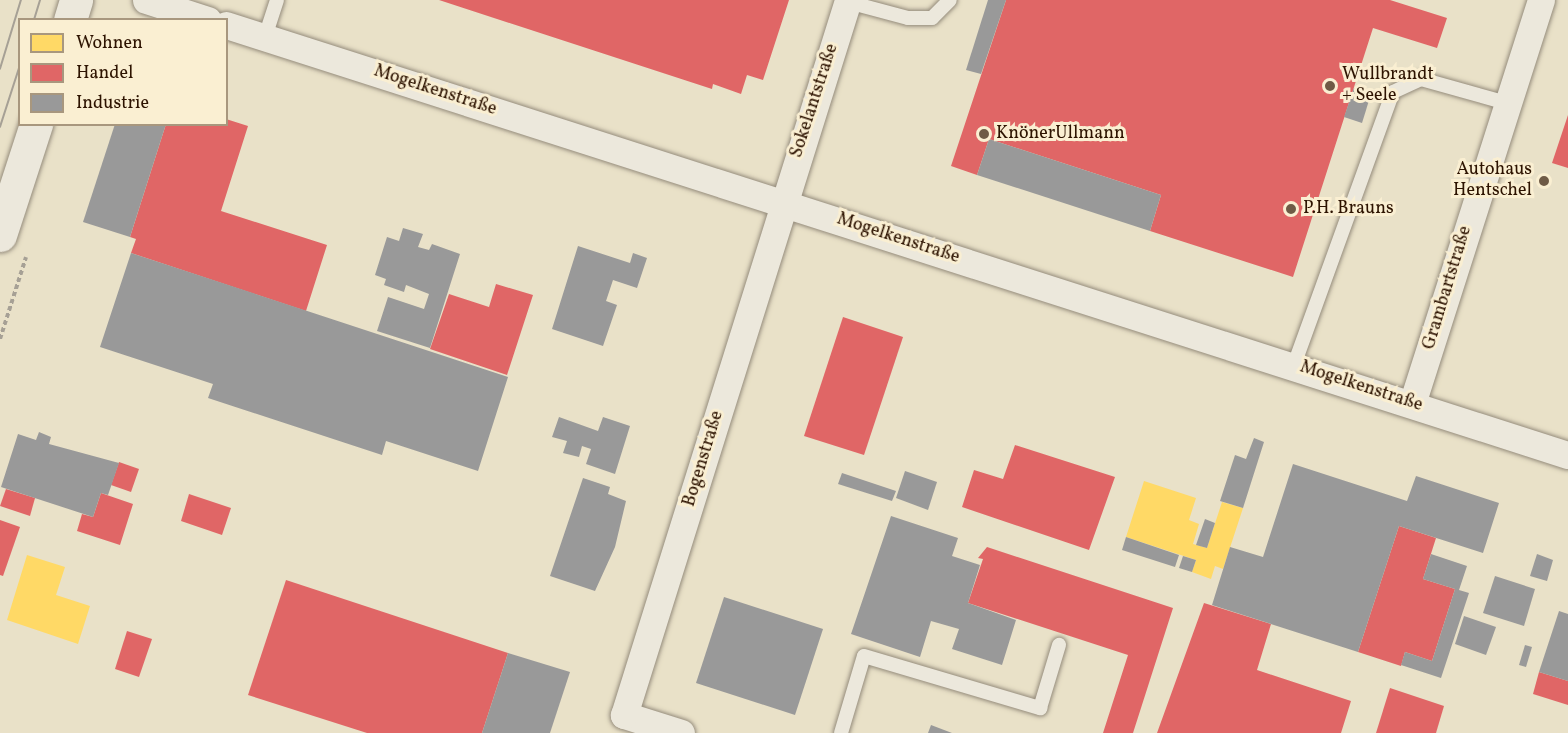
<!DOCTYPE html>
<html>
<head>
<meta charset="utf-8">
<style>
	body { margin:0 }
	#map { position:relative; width:1568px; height:733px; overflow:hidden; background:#e9e1c8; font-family:Vollkorn,serif }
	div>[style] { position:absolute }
	.homes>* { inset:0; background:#ffd966 }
	.shops>* { inset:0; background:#e06666 }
	.industry>* { inset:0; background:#999 }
	.path>* { height:4px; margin-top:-2px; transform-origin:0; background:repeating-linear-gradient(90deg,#a6a095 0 4.5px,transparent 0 7.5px) }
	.roads { filter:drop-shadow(0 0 2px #958c7c) drop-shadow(0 0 2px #958c7c) }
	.lane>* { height:14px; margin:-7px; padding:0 7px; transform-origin:7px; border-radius:7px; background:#ece8dc }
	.street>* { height:27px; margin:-13.5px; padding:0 13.5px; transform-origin:13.5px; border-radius:13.5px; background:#ece8dc }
	.secondary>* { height:33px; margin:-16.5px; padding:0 16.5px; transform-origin:16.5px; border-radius:16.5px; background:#ece8dc }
	.tram>* { height:1.5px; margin:-0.75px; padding:0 0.75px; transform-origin:0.75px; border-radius:0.75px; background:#a6a095 }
	.dots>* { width:16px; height:16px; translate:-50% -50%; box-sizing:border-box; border:3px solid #faefd2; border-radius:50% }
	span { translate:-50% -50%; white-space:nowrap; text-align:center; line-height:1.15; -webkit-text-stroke:6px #faefd2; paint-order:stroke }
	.poi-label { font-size:18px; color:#2d1300 }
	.left { translate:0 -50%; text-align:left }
	.right { translate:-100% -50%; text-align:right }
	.street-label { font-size:18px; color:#2d1300 }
	.legend { position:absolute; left:18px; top:18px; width:210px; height:108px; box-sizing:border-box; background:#faefd2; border:2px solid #a8977e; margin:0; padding:8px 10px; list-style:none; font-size:18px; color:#2d1300 }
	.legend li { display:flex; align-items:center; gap:12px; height:30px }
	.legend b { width:30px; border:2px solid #a8977e }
</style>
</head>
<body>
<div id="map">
	<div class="homes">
		<i style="clip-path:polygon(1144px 481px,1196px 498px,1189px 520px,1199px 524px,1193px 544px,1207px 548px,1222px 502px,1243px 508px,1223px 569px,1215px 566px,1211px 579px,1192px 572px,1196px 560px,1126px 537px)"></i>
		<i style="clip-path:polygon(27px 555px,65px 567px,56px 595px,90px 606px,78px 644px,7px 620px)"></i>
	</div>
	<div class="shops">
		<i style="clip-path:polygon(439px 0,789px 0,763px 80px,747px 75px,741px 94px,713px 84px,712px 89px)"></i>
		<i style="clip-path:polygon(1006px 0,1390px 0,1447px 18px,1437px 48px,1373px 28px,1293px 277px,1150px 231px,1161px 195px,989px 139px,977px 175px,951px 166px)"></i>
		<i style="clip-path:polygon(1568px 115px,1568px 168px,1552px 163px)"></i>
		<i style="clip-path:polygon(226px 119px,248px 126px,221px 211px,327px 245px,306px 311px,131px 253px,136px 239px,130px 237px,166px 124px,226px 124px)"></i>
		<i style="clip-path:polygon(496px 284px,533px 295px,507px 375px,430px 349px,449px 294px,489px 307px)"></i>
		<i style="clip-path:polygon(843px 317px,903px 337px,864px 455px,804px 436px)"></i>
		<i style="clip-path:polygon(1015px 445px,1115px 477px,1089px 550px,962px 507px,974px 470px,1003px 479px)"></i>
		<i style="clip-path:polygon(119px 462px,139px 469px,131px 492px,111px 485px)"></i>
		<i style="clip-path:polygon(6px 489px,35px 498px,30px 516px,0 506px)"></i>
		<i style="clip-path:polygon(101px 493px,133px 504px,120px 545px,77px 531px,82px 514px,93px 517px)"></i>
		<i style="clip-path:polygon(189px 494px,231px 508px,222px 535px,181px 521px)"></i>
		<i style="clip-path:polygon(0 520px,20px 527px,3px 576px,0 575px)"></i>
		<i style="clip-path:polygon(1399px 526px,1436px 538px,1423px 579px,1455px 589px,1432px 661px,1405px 652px,1401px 666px,1358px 652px)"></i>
		<i style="clip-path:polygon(987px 547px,1173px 608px,1133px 733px,1103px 733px,1128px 655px,968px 603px,983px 559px,978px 558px)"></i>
		<i style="clip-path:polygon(286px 580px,508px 653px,482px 733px,367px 733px,248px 695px)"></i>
		<i style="clip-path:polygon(1204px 603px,1271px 624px,1257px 670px,1351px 701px,1341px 733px,1157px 733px)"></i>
		<i style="clip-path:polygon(127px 631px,152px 639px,139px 677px,115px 669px)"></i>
		<i style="clip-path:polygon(1539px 672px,1568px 681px,1568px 705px,1533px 694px)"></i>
		<i style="clip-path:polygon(1390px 688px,1444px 706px,1436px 733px,1376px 733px)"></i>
	</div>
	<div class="industry">
		<i style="clip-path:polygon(988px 0,1006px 0,981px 74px,966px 70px)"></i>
		<i style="clip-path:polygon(1354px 88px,1371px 94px,1362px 123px,1344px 117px)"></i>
		<i style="clip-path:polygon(115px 124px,166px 124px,130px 237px,83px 222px)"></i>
		<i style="clip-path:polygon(989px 139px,1161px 195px,1150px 231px,977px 175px)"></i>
		<i style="clip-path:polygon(403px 228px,423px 234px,418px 247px,429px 250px,432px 244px,460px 254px,430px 348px,377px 331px,388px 297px,424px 309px,429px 294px,406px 285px,404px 292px,384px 285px,386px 279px,375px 275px,387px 237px,399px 241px)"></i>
		<i style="clip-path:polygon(578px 246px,630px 263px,633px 253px,647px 258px,637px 288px,613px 280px,606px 301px,617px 305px,603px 346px,552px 329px)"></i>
		<i style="clip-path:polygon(131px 253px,508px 377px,478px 471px,386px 441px,382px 455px,208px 398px,213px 384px,100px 347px)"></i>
		<i style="clip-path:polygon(559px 417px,598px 431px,603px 417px,630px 426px,615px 474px,586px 464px,591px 449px,582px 446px,579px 457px,563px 453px,567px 441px,552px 437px)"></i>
		<i style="clip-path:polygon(39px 432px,51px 437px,49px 444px,119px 463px,108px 495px,101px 493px,93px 517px,1px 487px,18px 434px,36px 440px)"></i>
		<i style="clip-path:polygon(1254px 438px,1264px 442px,1243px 508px,1220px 501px,1235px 455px,1246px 459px)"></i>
		<i style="clip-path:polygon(1293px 464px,1407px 501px,1416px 476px,1499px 503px,1483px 553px,1399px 526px,1358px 652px,1212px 605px,1230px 547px,1263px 557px)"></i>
		<i style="clip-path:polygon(905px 471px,937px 482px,928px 510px,896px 498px)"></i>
		<i style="clip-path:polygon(842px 473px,896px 491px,892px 501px,838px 484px)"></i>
		<i style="clip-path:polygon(583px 478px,610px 487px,608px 494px,626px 501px,615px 547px,595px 591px,550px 576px)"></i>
		<i style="clip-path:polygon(891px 516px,958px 538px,952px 556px,980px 565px,968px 603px,1016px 620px,1002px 665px,952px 649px,959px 629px,931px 621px,920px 657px,851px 634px)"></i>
		<i style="clip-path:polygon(1205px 519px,1215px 523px,1207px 548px,1196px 545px)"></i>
		<i style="clip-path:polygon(1126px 537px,1179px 555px,1175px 567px,1122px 550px)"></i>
		<i style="clip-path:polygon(1431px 554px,1467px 566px,1459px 590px,1469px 593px,1441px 678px,1401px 665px,1405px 652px,1432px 661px,1455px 589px,1423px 579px)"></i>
		<i style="clip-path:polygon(1537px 554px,1553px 560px,1547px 581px,1530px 576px)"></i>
		<i style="clip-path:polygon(1183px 556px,1196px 560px,1192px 572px,1179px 568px)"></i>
		<i style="clip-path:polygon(1495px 576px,1535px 589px,1524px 626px,1483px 613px)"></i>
		<i style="clip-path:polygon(724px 597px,823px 629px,795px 715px,696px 683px)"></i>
		<i style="clip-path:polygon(1559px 611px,1568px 614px,1568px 681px,1539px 672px)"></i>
		<i style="clip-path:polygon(1464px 616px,1496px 627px,1486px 655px,1455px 644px)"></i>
		<i style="clip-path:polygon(1525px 645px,1532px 647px,1526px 667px,1519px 665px)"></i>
		<i style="clip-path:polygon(508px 653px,570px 672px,550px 733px,482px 733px)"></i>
		<i style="clip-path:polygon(931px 725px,952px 733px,928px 733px)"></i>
	</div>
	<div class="path">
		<i style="left:0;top:339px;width:86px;rotate:-72.4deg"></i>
	</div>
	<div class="roads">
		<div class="lane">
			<i style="left:848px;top:2px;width:62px;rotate:14.9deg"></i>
			<i style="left:908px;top:18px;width:24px"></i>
			<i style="left:932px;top:18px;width:25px;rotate:-45deg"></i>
			<i style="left:265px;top:37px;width:39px;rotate:-72deg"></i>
			<i style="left:1294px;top:365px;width:290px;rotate:-70.1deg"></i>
			<i style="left:1393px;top:92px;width:31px;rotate:-25deg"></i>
			<i style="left:1421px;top:79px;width:89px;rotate:15.6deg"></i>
			<i style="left:841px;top:733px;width:80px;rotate:-73.4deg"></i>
			<i style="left:864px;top:656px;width:184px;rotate:16.5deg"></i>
			<i style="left:1040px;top:708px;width:66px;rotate:-73.2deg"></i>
		</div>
		<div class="street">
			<i style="left:146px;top:0;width:65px;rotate:17.9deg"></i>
			<i style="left:226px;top:25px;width:1409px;rotate:17.77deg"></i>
			<i style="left:1412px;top:404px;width:424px;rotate:-72.3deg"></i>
			<i style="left:681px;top:733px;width:60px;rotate:-162.5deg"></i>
			<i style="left:624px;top:715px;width:749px;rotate:-72.6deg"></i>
		</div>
		<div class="secondary">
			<i style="left:70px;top:20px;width:21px;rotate:-73deg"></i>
			<i style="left:0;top:235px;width:117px;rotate:-72deg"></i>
		</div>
	</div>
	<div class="tram">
		<i style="left:34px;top:20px;width:21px;rotate:-73deg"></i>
		<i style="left:0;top:69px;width:72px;rotate:-73.1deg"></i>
		<i style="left:0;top:127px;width:65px;rotate:-72.1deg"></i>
	</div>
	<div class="dots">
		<i style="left:1330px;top:86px;background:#6f5b46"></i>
		<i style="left:984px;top:134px;background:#6f5b46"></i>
		<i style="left:1544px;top:181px;background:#6f5b46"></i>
		<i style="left:1291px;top:209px;background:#6f5b46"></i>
	</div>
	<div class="poi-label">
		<span class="left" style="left:1342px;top:86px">Wullbrandt<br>+ Seele</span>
		<span class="left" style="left:996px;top:134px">KnönerUllmann</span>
		<span class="right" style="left:1532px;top:181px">Autohaus<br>Hentschel</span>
		<span class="left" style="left:1303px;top:209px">P.H. Brauns</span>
	</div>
	<div class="street-label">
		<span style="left:435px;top:91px;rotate:18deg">Mogelkenstraße</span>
		<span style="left:815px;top:101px;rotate:-72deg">Sokelantstraße</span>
		<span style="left:898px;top:239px;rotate:18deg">Mogelkenstraße</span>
		<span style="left:1448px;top:288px;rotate:-73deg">Grambartstraße</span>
		<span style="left:1361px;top:387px;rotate:18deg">Mogelkenstraße</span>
		<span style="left:704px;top:459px;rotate:-73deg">Bogenstraße</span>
	</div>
	<ul class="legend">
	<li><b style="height:16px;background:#ffd966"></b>Wohnen</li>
	<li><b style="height:16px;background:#e06666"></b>Handel</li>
	<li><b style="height:16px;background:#999"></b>Industrie</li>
	</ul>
</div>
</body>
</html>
